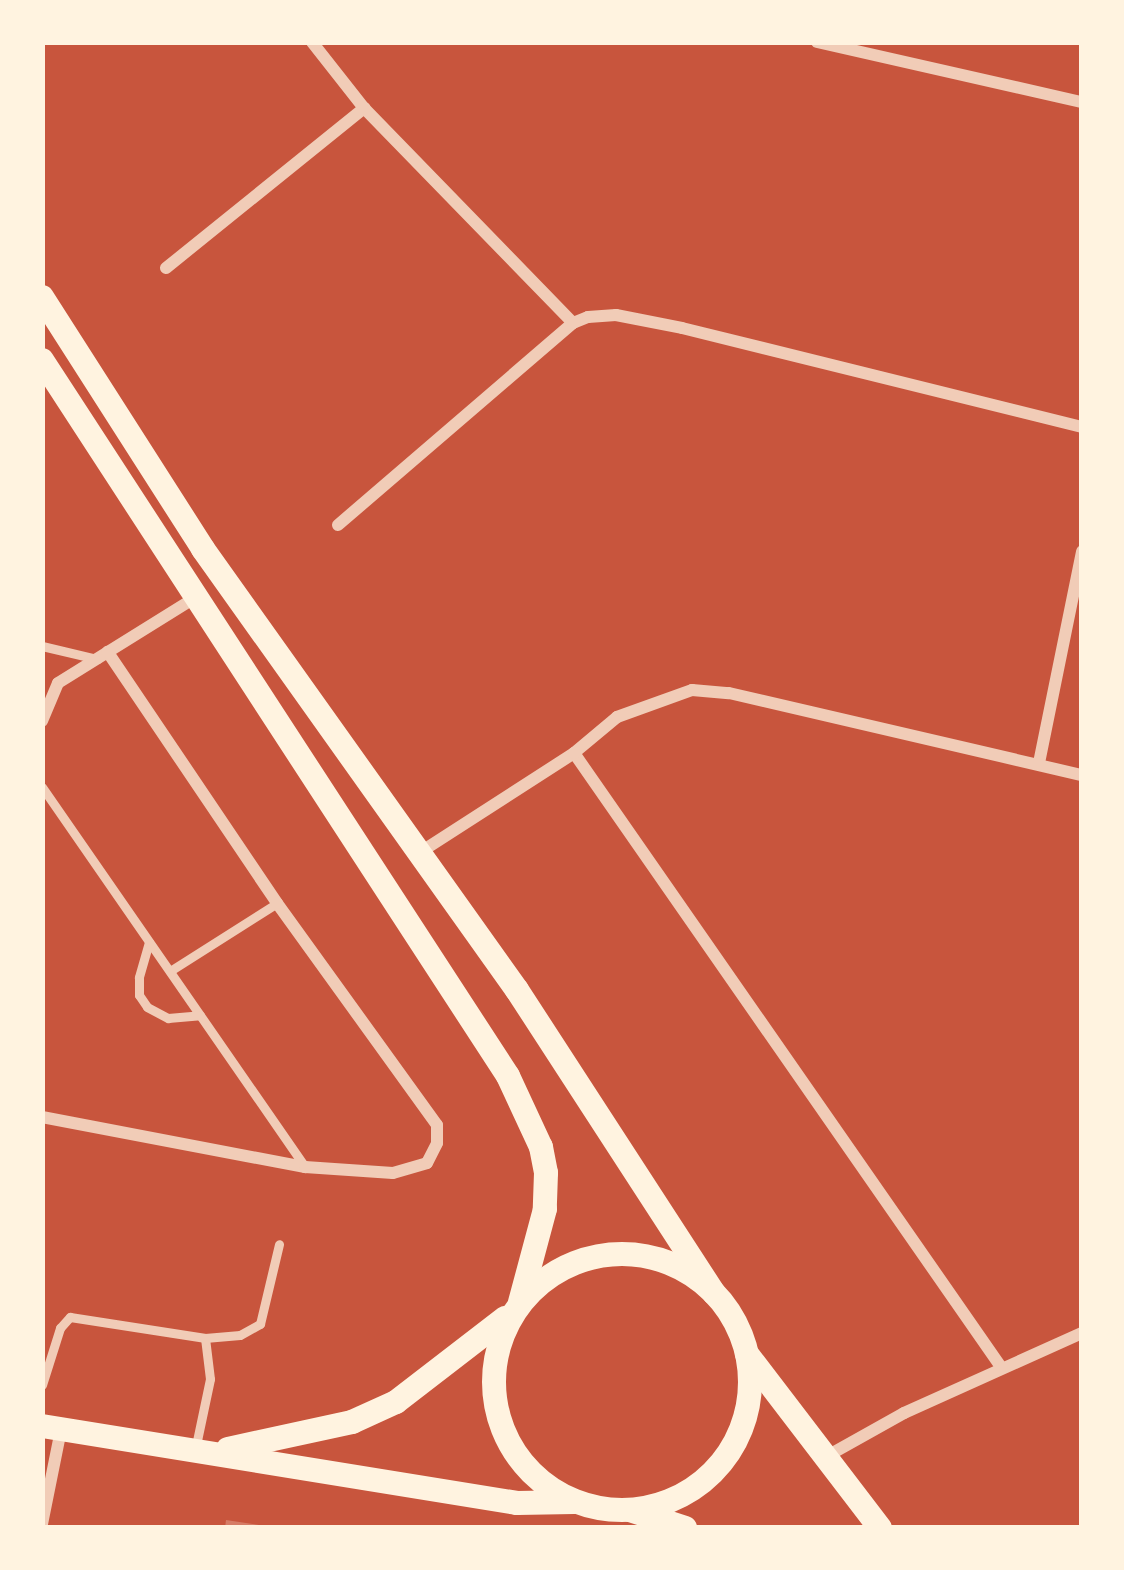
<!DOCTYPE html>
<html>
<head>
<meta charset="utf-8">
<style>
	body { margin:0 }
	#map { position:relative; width:1124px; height:1570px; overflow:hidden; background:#c8553d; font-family:"Varela Round",sans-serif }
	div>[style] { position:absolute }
	.building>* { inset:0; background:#d67c66 }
	.service>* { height:9px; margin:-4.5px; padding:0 4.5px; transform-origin:4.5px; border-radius:4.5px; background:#f1ccb7 }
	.minor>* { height:12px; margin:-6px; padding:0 6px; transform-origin:6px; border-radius:6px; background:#f1ccb7 }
	.secondary>* { height:24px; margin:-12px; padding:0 12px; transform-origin:12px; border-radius:12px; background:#fff3e0 }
	.secondary>.ring { margin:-12px; padding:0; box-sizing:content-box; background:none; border:24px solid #fff3e0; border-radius:50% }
	span { translate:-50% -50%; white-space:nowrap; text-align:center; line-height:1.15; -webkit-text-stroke:12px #fff3e0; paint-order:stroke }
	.frame { position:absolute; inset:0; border:45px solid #fff3e0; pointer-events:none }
</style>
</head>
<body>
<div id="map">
	<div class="building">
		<i style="clip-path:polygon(226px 1520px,259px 1525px,258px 1528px,225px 1528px)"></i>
	</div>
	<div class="service">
		<i style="left:42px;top:646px;width:57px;rotate:13.3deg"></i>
		<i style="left:42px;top:787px;width:462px;rotate:55.3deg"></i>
		<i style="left:149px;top:942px;width:37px;rotate:106deg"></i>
		<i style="left:139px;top:978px;width:17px;rotate:90deg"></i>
		<i style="left:139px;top:995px;width:14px;rotate:56deg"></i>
		<i style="left:147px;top:1007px;width:24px;rotate:28deg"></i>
		<i style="left:168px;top:1018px;width:32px;rotate:-5deg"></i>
		<i style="left:170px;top:971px;width:127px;rotate:-32.4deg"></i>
		<i style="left:205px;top:1338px;width:35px;rotate:-5deg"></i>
		<i style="left:240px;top:1335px;width:23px;rotate:-29deg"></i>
		<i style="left:260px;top:1324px;width:82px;rotate:-76.6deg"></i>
		<i style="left:42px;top:1385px;width:60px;rotate:-72.5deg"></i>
		<i style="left:60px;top:1328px;width:15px;rotate:-48deg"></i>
		<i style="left:70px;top:1317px;width:137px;rotate:8.8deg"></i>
		<i style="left:205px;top:1338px;width:41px;rotate:83deg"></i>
		<i style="left:210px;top:1379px;width:73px;rotate:101.9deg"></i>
	</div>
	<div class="minor">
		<i style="left:312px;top:42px;width:84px;rotate:51.8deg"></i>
		<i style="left:364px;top:108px;width:300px;rotate:45.8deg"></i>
		<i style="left:817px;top:42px;width:272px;rotate:12.8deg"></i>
		<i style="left:166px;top:268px;width:255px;rotate:-38.9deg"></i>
		<i style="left:338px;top:525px;width:310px;rotate:-40.7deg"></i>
		<i style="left:573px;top:323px;width:16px;rotate:-22deg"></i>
		<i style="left:588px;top:317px;width:28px;rotate:-4deg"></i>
		<i style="left:616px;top:315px;width:67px;rotate:11.1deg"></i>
		<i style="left:682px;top:328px;width:412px;rotate:13.9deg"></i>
		<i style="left:42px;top:721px;width:41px;rotate:-67.2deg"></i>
		<i style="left:58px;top:683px;width:159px;rotate:-31.9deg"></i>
		<i style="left:574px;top:753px;width:748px;rotate:55.18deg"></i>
		<i style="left:1039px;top:763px;width:216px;rotate:-78.5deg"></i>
		<i style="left:419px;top:853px;width:184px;rotate:-32.8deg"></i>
		<i style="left:574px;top:753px;width:56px;rotate:-39.9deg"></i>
		<i style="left:617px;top:717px;width:80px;rotate:-19.8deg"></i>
		<i style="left:692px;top:690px;width:37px;rotate:5deg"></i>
		<i style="left:729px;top:693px;width:362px;rotate:13.1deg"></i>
		<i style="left:42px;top:1117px;width:268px;rotate:10.8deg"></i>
		<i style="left:305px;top:1167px;width:88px;rotate:3.9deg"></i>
		<i style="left:393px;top:1173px;width:35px;rotate:-16deg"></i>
		<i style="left:427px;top:1163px;width:22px;rotate:-63deg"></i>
		<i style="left:437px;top:1143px;width:18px;rotate:-90deg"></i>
		<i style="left:437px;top:1125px;width:274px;rotate:-125.8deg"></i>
		<i style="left:277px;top:903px;width:303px;rotate:-124deg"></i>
		<i style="left:829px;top:1455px;width:86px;rotate:-29.2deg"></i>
		<i style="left:904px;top:1413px;width:195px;rotate:-24.2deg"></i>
		<i style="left:42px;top:1524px;width:96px;rotate:-78.6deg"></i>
	</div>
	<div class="secondary">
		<i style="left:42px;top:297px;width:299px;rotate:57.4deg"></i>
		<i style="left:203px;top:549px;width:541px;rotate:54.55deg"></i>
		<i style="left:517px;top:990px;width:361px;rotate:57deg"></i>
		<i style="left:42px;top:360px;width:854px;rotate:56.94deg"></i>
		<i style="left:508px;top:1076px;width:78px;rotate:65.1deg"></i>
		<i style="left:541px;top:1147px;width:26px;rotate:79deg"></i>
		<i style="left:546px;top:1173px;width:36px;rotate:92deg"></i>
		<i style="left:545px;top:1209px;width:96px;rotate:105deg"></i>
		<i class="ring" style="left:494px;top:1254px;width:232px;height:232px"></i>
		<i style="left:747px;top:1354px;width:219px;rotate:52.6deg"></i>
		<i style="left:42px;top:1426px;width:481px;rotate:9.2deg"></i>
		<i style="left:517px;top:1503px;width:57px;rotate:-1deg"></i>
		<i style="left:228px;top:1449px;width:127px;rotate:-12.3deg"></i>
		<i style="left:352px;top:1422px;width:48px;rotate:-24.4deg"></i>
		<i style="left:396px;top:1402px;width:138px;rotate:-37.6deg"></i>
		<i style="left:630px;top:1510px;width:58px;rotate:18.1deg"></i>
	</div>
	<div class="frame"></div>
</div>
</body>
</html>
